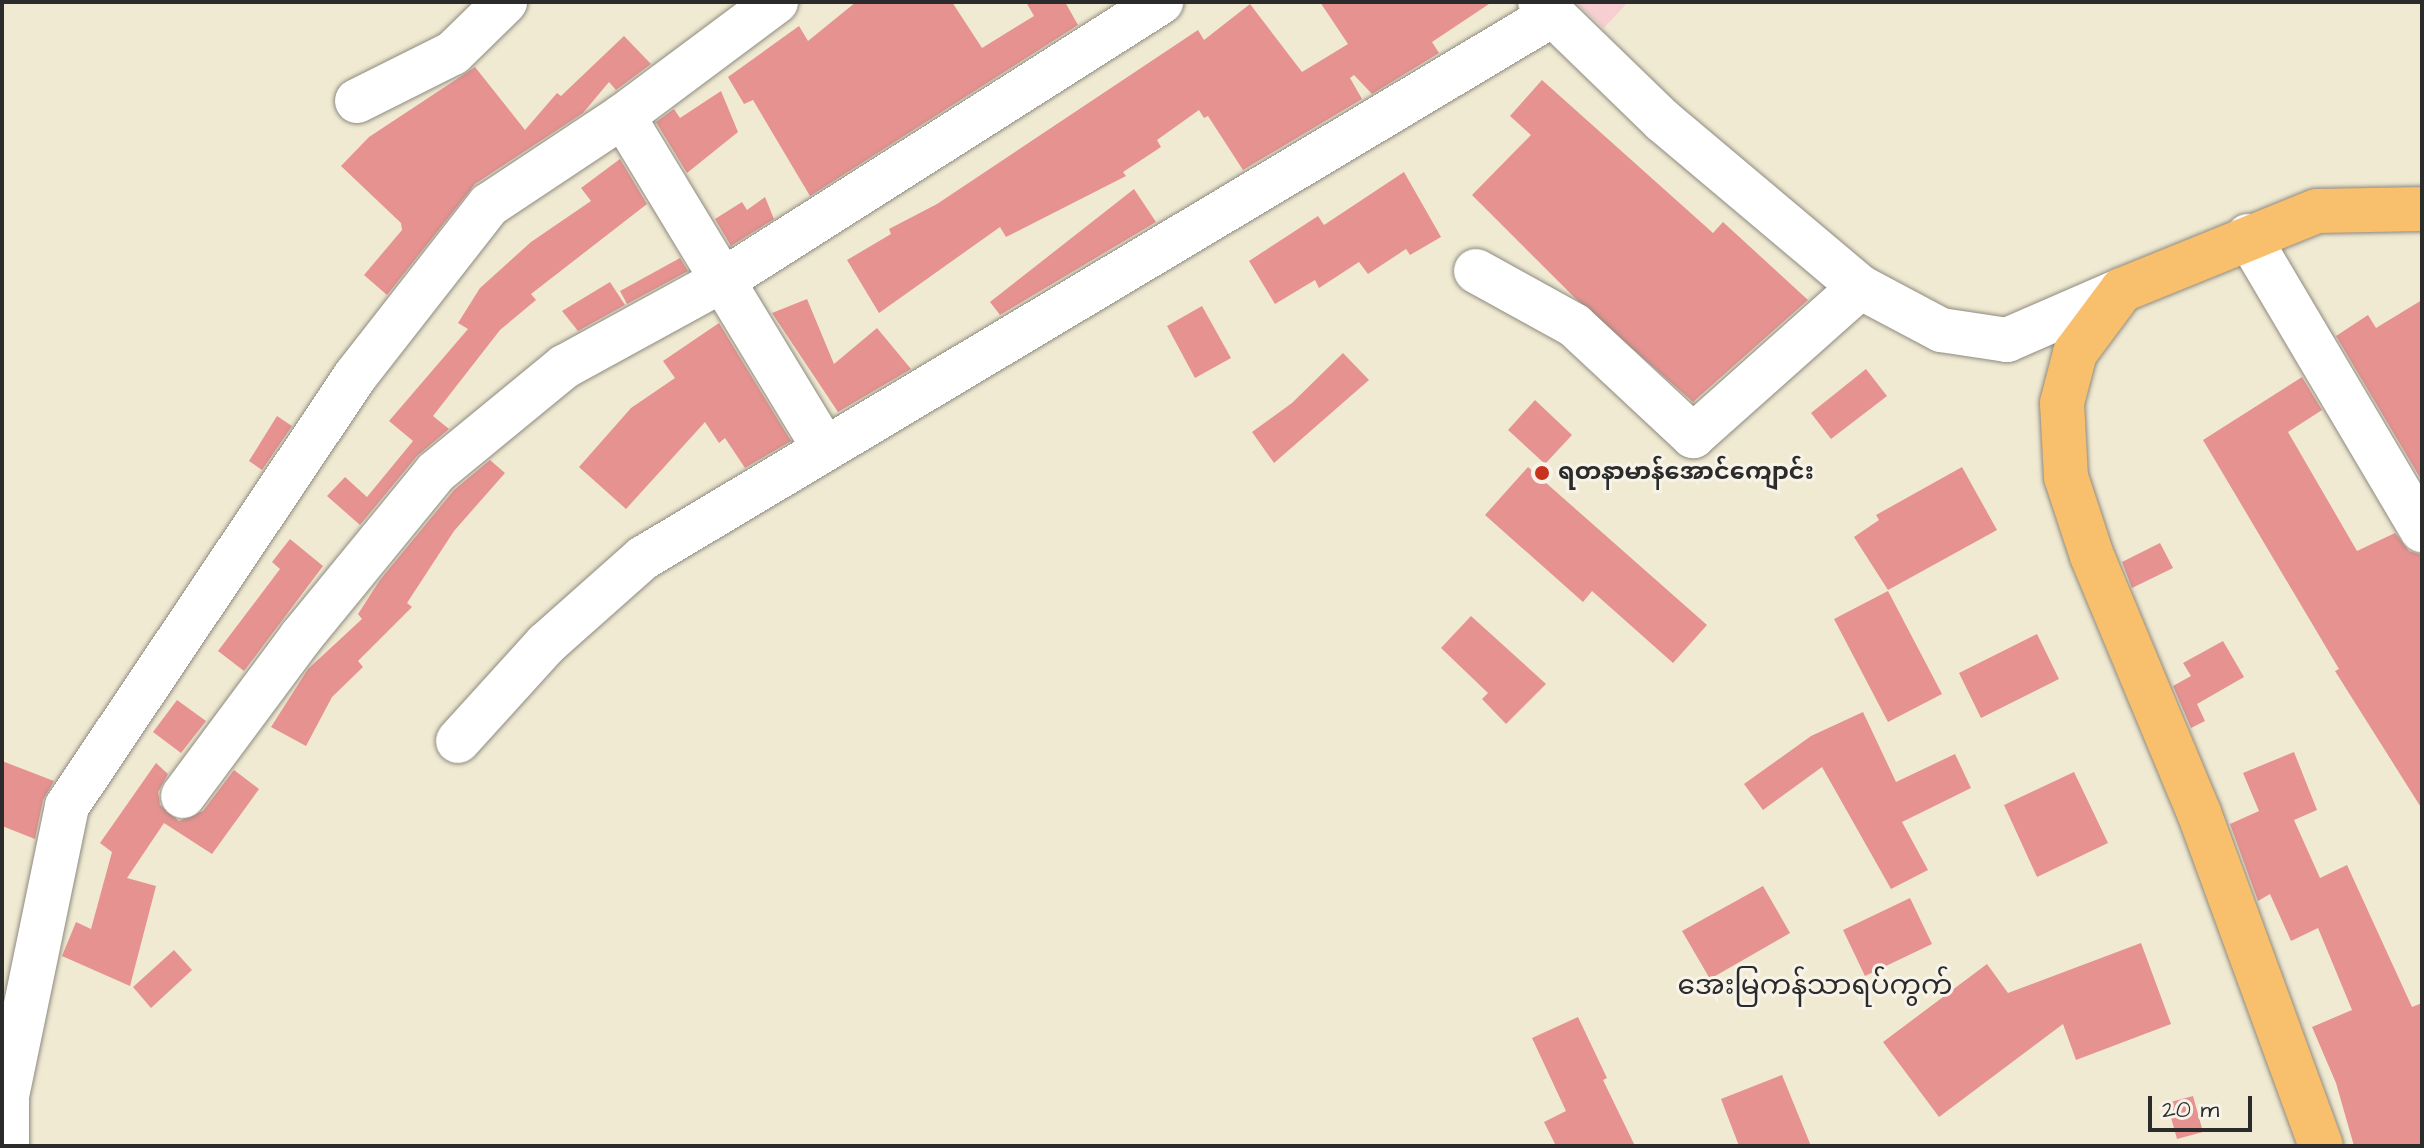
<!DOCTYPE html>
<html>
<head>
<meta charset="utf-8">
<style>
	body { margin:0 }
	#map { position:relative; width:2424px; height:1148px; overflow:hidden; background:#f0ead3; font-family:"Architects Daughter","Noto Sans Myanmar",sans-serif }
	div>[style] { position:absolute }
	.built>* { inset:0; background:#f7cfd2 }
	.building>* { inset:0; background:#e69291 }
	.roads { filter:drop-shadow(0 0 2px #8e8a7f) drop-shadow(0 0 2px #8e8a7f) }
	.minor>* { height:44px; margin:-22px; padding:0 22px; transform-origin:22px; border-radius:22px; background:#fff }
	.highway>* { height:44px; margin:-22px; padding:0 22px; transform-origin:22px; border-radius:22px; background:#f8bf6c }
	.dots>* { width:22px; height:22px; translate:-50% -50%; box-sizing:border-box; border:4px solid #f7f3e8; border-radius:50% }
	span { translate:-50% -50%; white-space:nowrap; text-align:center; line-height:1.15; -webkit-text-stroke:6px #f7f3e8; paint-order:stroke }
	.poi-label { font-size:24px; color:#2b2b2b; font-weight:700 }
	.left { translate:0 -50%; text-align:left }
	.quarter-label { font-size:28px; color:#2b2b2b }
	.frame { position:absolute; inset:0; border:4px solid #2b2b2b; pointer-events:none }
	.scale { position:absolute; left:2148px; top:1096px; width:104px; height:36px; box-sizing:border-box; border:4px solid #2b2b2b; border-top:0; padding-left:10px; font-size:24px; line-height:28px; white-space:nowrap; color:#2b2b2b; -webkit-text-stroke:6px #f7f3e8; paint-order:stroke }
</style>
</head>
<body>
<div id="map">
	<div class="built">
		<i style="clip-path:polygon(1575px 2px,1628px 2px,1604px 28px)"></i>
	</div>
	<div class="building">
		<i style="clip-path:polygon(856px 2px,952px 2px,982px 48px,1034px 16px,1026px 2px,1065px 2px,1078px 25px,810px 196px,753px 100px,744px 104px,728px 77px,799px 26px,808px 41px)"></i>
		<i style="clip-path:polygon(1320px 2px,1492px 2px,1432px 42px,1439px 53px,1372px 94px,1354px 75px,1350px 78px,1362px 99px,1243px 170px,1208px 116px,1204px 118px,1199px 110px,1157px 140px,1161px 147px,1123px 172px,1126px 176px,1006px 237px,1000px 227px,879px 313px,847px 260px,891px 234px,889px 229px,937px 204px,1198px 30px,1204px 40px,1250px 4px,1302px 72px,1348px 44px)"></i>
		<i style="clip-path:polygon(624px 36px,651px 64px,616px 90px,609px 82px,583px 113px,475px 184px,387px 295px,364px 275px,402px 230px,401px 223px,341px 166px,369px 137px,475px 67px,525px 130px,557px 93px,561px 96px)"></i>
		<i style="clip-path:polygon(1542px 80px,1713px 233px,1723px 222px,1808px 300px,1693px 402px,1574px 297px,1472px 195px,1531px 135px,1510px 116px)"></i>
		<i style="clip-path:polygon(721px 91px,738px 132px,687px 173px,656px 122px,674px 109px,680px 118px)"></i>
		<i style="clip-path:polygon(620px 159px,647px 204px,531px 294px,536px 300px,500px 330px,433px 416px,449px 429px,417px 456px,360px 525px,327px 496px,345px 477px,367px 497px,413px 441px,389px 421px,468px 329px,458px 323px,480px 288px,531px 242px,591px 201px,581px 188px)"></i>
		<i style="clip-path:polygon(1404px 172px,1441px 237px,1410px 255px,1406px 249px,1368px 274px,1359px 262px,1319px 288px,1315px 280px,1275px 304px,1249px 261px,1318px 216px,1324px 225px)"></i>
		<i style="clip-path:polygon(1134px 189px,1156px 222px,1000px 315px,990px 302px)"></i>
		<i style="clip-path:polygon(765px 197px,774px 219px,731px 246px,715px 219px,742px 202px,747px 210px)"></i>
		<i style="clip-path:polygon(680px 258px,688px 271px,627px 304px,620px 291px)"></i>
		<i style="clip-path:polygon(610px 282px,625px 305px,578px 331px,562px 311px)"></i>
		<i style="clip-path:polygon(807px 299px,834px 364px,877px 328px,911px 369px,838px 412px,772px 313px)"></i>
		<i style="clip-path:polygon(2422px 300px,2422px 481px,2336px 336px,2368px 315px,2376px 328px)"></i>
		<i style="clip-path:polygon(1202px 306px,1231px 358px,1195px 378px,1167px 326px)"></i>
		<i style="clip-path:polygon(719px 323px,791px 441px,745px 468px,725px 438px,719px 443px,705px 422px,626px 509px,579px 467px,631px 408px,675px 378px,663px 361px)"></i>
		<i style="clip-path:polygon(1343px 353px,1369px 380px,1274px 463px,1252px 432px,1292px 403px)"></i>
		<i style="clip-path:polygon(1866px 369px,1887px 396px,1831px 439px,1811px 413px)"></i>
		<i style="clip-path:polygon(2302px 377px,2322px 410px,2288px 432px,2357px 551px,2395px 533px,2409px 551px,2422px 555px,2422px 809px,2335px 671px,2339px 669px,2203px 440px)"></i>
		<i style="clip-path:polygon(1535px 400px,1572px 435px,1545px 464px,1508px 430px)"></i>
		<i style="clip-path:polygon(277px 416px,292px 426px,262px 470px,249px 461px)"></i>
		<i style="clip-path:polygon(490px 460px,505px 473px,454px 531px,407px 603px,412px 607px,358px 661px,363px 667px,332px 697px,306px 746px,271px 727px,308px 669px,362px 619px,358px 614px,380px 580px,454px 490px)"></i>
		<i style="clip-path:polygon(1528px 467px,1707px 625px,1673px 663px,1592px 591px,1583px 602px,1485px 515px)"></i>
		<i style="clip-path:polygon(1962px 467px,1997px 530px,1888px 590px,1854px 537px,1879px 520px,1876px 515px)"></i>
		<i style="clip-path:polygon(290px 539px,323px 566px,244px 671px,218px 651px,280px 569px,272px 562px)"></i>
		<i style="clip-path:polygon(2160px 543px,2173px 568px,2132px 588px,2122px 562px)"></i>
		<i style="clip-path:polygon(1888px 591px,1942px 694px,1888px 722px,1834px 619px)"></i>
		<i style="clip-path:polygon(1471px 616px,1546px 684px,1506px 724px,1482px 699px,1488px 693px,1441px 648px)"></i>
		<i style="clip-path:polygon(2037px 634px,2059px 679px,1981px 718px,1959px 673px)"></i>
		<i style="clip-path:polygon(2223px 641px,2244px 677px,2197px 704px,2205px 721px,2191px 728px,2173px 686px,2191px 676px,2183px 663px)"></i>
		<i style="clip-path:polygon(177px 700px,206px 721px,181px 753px,153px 732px)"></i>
		<i style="clip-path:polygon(1863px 712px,1896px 782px,1955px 754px,1971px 788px,1902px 822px,1928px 870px,1891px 889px,1822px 767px,1763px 810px,1744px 784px,1811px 736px)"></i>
		<i style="clip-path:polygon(2294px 752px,2317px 810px,2294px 820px,2320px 878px,2347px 865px,2412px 1007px,2422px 1003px,2422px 1146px,2354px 1146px,2336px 1083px,2312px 1027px,2352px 1010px,2318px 928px,2291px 941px,2270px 894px,2258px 901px,2230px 824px,2259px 811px,2243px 773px)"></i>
		<i style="clip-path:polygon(2px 761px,54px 781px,43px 800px,35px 839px,2px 826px)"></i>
		<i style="clip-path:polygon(156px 763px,168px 774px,158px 792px,160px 805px,179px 821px,203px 811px,234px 770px,259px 789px,212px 854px,164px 823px,127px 878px,156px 886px,130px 986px,62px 956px,76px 922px,91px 929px,112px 852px,100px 843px)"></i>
		<i style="clip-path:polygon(2074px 772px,2108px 843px,2037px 877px,2004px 805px)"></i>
		<i style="clip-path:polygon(1763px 886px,1790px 933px,1710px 979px,1682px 931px)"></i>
		<i style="clip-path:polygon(1910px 898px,1932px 944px,1865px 976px,1843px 930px)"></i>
		<i style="clip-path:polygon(2141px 943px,2171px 1024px,2076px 1060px,2063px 1024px,1939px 1117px,1883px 1042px,1987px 964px,2008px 993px)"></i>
		<i style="clip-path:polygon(174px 950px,192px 970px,151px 1008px,133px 987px)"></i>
		<i style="clip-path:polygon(1578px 1017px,1607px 1078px,1603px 1080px,1635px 1146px,1556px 1146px,1544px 1122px,1566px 1111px,1532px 1038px)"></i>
		<i style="clip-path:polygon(1782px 1075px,1811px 1146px,1739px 1146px,1721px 1099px)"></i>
		<i style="clip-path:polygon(2193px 1096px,2203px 1132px,2177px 1139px,2167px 1103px)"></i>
	</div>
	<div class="roads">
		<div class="minor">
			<i style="left:1540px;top:2px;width:171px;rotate:44.1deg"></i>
			<i style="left:1663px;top:121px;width:258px;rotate:40.1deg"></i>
			<i style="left:1860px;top:287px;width:92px;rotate:28deg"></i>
			<i style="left:1941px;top:330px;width:67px;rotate:8.6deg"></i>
			<i style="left:2007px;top:340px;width:125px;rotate:-23.5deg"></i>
			<i style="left:357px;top:101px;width:107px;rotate:-26.6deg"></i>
			<i style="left:453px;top:53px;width:73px;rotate:-44.4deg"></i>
			<i style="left:623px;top:116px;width:386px;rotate:58.8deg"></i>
			<i style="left:2248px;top:236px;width:342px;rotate:59.4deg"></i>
			<i style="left:1476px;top:271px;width:112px;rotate:28.9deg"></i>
			<i style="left:1574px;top:325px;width:163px;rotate:43deg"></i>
			<i style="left:1693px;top:436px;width:224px;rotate:-41.7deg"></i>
			<i style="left:458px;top:741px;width:131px;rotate:-47.8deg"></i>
			<i style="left:546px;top:644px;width:130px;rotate:-41.6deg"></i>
			<i style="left:643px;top:558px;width:1059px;rotate:-30.85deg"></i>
			<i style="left:183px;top:796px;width:198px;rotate:-53.4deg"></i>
			<i style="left:301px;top:637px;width:213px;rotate:-50.7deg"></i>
			<i style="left:436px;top:472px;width:166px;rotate:-39.4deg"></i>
			<i style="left:564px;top:367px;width:183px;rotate:-28.7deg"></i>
			<i style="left:725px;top:279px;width:517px;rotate:-32.43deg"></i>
			<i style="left:7px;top:1146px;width:50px;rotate:-90deg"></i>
			<i style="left:7px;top:1096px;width:296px;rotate:-78.3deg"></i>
			<i style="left:67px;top:806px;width:519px;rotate:-56.16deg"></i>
			<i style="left:356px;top:375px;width:216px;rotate:-52deg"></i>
			<i style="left:489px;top:205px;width:161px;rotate:-33.6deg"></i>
			<i style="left:623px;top:116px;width:191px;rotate:-36.7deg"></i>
		</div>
		<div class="highway">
			<i style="left:2321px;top:1146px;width:355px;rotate:-110.1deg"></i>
			<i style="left:2199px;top:813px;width:278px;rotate:-112.6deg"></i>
			<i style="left:2092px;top:556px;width:83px;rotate:-108.2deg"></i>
			<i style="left:2066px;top:477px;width:74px;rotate:-93.1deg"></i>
			<i style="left:2062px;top:403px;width:52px;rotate:-75.4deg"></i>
			<i style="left:2075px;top:353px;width:79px;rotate:-53.3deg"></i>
			<i style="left:2122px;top:290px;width:210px;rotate:-22.1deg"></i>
			<i style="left:2317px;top:211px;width:105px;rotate:-1.1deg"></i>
		</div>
	</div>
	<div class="dots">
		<i style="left:1542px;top:473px;background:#c8321e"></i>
	</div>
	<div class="poi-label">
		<span class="left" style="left:1558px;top:473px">ရတနာမာန်အောင်ကျောင်း</span>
	</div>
	<div class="quarter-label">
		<span style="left:1815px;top:986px">အေးမြကန်သာရပ်ကွက်</span>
	</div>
	<div class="frame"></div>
	<div class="scale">20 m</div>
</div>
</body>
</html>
